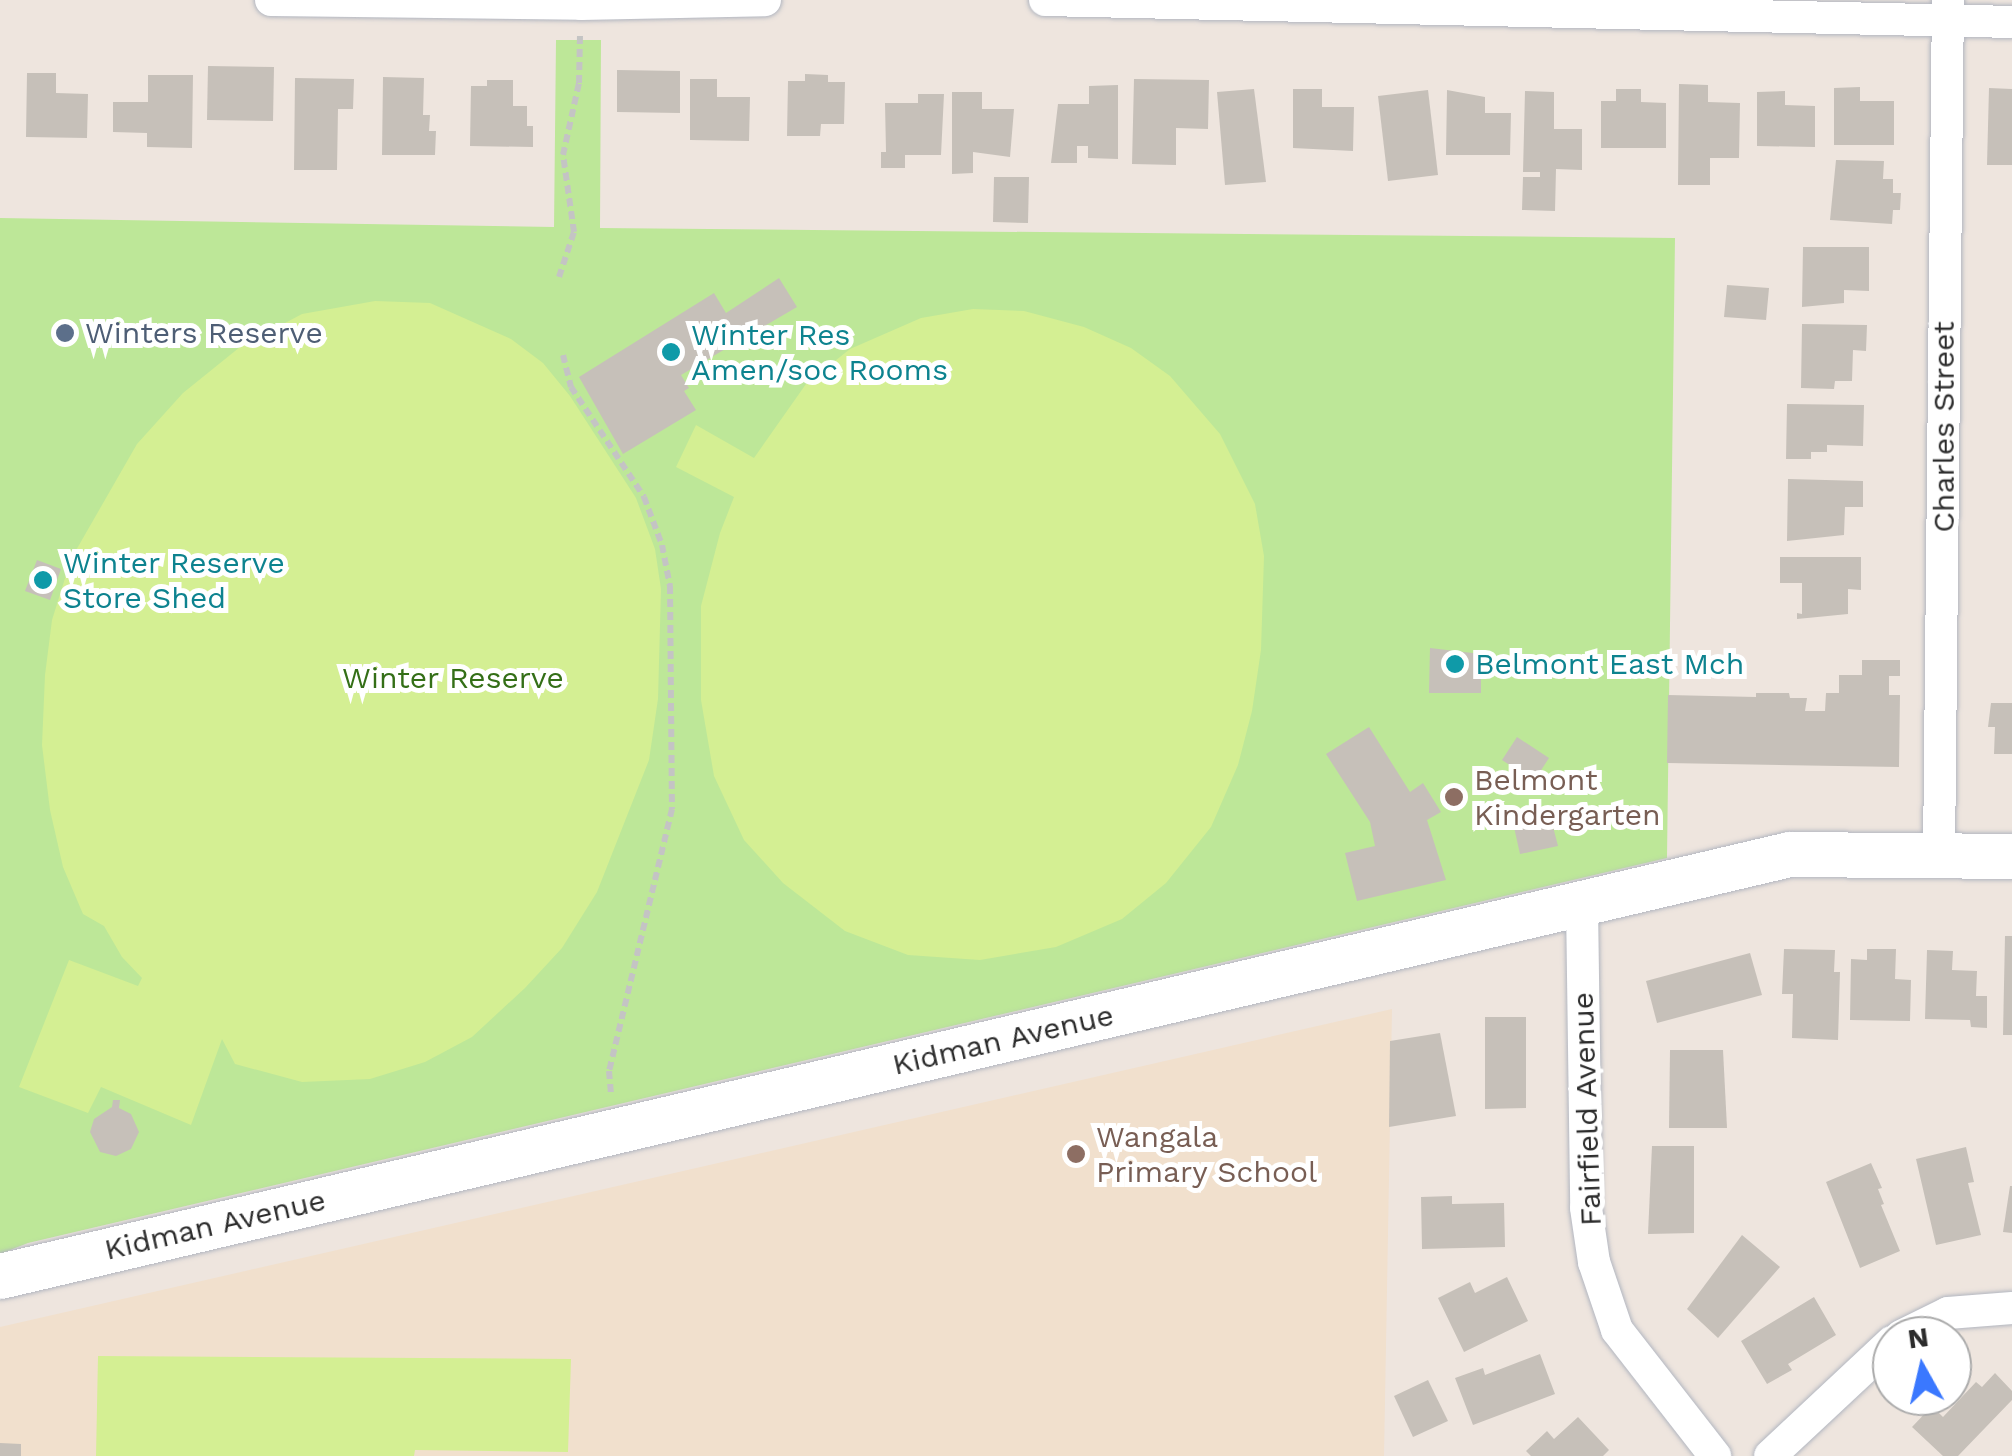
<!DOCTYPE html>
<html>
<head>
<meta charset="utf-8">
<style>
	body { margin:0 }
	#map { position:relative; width:2012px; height:1456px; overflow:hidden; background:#eee5de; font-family:"Work Sans",sans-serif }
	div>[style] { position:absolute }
	.education>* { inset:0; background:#f1e0cd }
	.green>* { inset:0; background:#bde798 }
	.pitch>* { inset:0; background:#d4ef93 }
	.building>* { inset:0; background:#c6c0b9 }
	.path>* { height:6px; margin-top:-3px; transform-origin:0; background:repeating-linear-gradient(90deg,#c4c4c4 0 8px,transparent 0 13px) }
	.roads { filter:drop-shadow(0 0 2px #b2b6c0) drop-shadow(0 0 2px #b2b6c0) }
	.street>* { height:32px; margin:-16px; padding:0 16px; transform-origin:16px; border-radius:16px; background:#fff }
	.secondary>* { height:45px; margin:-22.5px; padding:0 22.5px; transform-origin:22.5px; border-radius:22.5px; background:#fff }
	.dots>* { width:28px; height:28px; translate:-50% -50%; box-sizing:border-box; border:5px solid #fff; border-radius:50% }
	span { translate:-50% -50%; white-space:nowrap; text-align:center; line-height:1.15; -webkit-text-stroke:10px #fff; paint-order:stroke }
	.service-label { font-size:30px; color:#4e5e75 }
	.left { translate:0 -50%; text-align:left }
	.culture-label { font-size:30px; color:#0d838f }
	.street-label { font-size:30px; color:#2c2c2c }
	.park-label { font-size:30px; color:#346f17 }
	.education-label { font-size:30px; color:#785e54 }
	.north { position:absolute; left:1872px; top:1316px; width:100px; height:100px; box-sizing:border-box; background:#fff; border:2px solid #ababab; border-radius:50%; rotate:352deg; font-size:28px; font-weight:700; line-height:40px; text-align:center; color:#2c2c2c }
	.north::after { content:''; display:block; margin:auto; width:35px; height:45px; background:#3a78ff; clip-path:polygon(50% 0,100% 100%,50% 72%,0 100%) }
</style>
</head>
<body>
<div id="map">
	<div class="education">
		<i style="clip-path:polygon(1392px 1009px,1384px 1456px,0 1456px,0 1327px)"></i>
	</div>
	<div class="green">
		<i style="clip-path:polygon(556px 40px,601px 40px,600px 228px,1675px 238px,1667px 858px,28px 1243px,0 1254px,0 218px,554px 227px)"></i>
	</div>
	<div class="pitch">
		<i style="clip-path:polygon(375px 301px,430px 303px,511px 339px,543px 363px,570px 396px,636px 498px,655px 549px,661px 589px,658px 699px,649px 760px,597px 892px,562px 948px,525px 988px,472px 1037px,425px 1062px,370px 1079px,302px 1082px,235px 1064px,222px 1039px,191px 1125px,101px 1087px,88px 1113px,19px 1087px,69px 960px,138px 986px,142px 978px,122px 957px,104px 926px,83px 914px,63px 867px,50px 810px,42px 745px,45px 675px,52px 620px,71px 559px,137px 444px,183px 393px,240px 347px,302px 314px)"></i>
		<i style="clip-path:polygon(973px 309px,1024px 311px,1084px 327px,1131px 348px,1170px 376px,1220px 434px,1255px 504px,1264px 556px,1261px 650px,1252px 711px,1238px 765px,1211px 827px,1166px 883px,1122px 919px,1056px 947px,980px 960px,908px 955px,845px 931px,783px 883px,744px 840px,714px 776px,701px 700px,701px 606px,720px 533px,734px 497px,676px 467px,696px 425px,754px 458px,806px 384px,850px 349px,921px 318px)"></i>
		<i style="clip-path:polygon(98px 1356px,571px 1359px,568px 1452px,415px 1450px,414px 1456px,96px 1456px)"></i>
	</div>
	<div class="building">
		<i style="clip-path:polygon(208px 66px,274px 67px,273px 121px,207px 120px)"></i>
		<i style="clip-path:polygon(617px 70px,680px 71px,680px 113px,617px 112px)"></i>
		<i style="clip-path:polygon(27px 73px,56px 73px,56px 93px,88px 94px,87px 138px,26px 137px)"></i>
		<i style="clip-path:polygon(805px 74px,828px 75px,828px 82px,845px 82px,844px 124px,821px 124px,820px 136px,787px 136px,788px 81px,805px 81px)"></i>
		<i style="clip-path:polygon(148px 75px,193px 75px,192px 148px,147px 147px,147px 133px,113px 132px,113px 102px,148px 102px)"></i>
		<i style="clip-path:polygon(383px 77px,424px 78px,423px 115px,430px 115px,429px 131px,436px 131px,435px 155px,382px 155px)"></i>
		<i style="clip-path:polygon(295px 78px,354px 79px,353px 109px,338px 109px,337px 170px,294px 170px)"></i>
		<i style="clip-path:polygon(690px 79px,717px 79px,717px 97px,750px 97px,749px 141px,690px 140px)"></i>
		<i style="clip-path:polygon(1134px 79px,1209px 80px,1208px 129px,1176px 128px,1176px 165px,1132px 164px)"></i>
		<i style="clip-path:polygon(487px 80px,513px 80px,513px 106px,527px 106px,527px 126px,533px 126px,533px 147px,470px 146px,471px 86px,487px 86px)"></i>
		<i style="clip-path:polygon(1679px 84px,1708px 85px,1708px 102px,1740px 103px,1739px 158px,1710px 158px,1710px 185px,1678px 185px)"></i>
		<i style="clip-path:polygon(1118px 85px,1118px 159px,1088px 158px,1088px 146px,1077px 146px,1077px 163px,1051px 163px,1058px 104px,1089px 104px,1089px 86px)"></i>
		<i style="clip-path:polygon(1860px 87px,1860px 101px,1894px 101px,1894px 145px,1834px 145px,1834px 88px)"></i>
		<i style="clip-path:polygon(1989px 88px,2012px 89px,2012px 165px,1987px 165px)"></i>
		<i style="clip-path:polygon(1254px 89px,1266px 182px,1225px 185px,1217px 92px)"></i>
		<i style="clip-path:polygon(1293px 89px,1322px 89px,1322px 107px,1354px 107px,1353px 151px,1293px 148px)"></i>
		<i style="clip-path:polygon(1616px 89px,1641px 89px,1641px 102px,1666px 103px,1666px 148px,1601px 148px,1601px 101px,1616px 101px)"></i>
		<i style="clip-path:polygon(1428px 90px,1438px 175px,1388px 181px,1378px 96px)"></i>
		<i style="clip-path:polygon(1447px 90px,1485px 97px,1485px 113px,1511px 113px,1510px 155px,1446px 155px)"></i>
		<i style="clip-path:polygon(1525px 91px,1554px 92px,1554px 129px,1582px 129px,1582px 170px,1556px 169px,1555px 211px,1522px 210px,1523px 177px,1540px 177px,1540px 172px,1523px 172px)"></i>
		<i style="clip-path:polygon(1785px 91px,1785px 105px,1815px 106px,1815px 147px,1757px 146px,1757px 92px)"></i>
		<i style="clip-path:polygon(952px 92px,982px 92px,982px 109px,1014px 109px,1010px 157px,973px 152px,973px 173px,952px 174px)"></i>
		<i style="clip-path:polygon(918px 94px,944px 94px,941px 155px,905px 155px,905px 168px,881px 168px,881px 152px,886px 152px,885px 103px,918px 103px)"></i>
		<i style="clip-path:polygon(1836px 160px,1884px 161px,1883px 179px,1893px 179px,1893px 193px,1901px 193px,1900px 210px,1893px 210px,1892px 224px,1830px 220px)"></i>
		<i style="clip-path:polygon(994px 177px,1029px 177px,1028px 223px,993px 222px)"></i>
		<i style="clip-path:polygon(1803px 247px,1869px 247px,1869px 291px,1844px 290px,1844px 303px,1802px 307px)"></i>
		<i style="clip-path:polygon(779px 278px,797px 307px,681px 375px,689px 388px,684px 391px,696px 410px,623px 454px,579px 377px,714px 293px,726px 313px)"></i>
		<i style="clip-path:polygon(1727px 285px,1769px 288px,1766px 320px,1724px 317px)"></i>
		<i style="clip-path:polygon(1802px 324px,1867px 325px,1866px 351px,1853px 350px,1852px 381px,1835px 381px,1834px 389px,1801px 388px)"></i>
		<i style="clip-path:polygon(1787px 404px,1864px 405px,1863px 446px,1827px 445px,1827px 452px,1811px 452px,1811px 459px,1786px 459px)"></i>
		<i style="clip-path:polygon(1788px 479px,1863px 481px,1863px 507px,1845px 507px,1844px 535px,1787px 541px)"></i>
		<i style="clip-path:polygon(1780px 557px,1861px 557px,1861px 590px,1848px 589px,1848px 614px,1797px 619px,1797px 613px,1802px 614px,1802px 583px,1780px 583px)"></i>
		<i style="clip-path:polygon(37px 560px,61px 569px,50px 600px,25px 591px)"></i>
		<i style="clip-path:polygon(1430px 648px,1481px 654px,1481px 693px,1429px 693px)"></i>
		<i style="clip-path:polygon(1862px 660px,1900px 660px,1900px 676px,1889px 676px,1889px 695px,1900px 695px,1899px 767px,1667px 763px,1668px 695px,1756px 697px,1756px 693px,1789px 693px,1790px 698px,1807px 698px,1805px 711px,1825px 711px,1826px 693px,1839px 693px,1839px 675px,1862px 675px)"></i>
		<i style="clip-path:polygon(1991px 703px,2012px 703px,2012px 754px,1994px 754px,1995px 727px,1988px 727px)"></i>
		<i style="clip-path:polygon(1369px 727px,1410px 792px,1423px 783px,1441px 812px,1427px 820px,1446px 880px,1357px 901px,1345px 853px,1375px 846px,1370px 822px,1326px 754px)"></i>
		<i style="clip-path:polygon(1517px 737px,1549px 758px,1534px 781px,1502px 760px)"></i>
		<i style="clip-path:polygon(1551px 819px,1558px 846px,1520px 854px,1514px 827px)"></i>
		<i style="clip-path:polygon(2005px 936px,2012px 936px,2012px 1035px,2003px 1035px)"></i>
		<i style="clip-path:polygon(1784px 949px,1835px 950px,1834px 972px,1840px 972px,1838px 1040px,1792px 1038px,1793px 994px,1782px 994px)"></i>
		<i style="clip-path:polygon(1867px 949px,1896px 949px,1895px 979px,1911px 980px,1910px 1021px,1850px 1020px,1851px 959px,1867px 960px)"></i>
		<i style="clip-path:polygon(1927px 950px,1953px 951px,1952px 970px,1977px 971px,1976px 996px,1987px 996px,1987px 1028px,1971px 1027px,1970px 1020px,1925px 1019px)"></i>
		<i style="clip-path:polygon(1750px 953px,1762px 995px,1657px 1023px,1646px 981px)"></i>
		<i style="clip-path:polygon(1485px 1017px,1526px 1017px,1526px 1108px,1485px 1109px)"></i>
		<i style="clip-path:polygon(1440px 1033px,1456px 1116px,1389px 1127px,1390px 1041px)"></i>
		<i style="clip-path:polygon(1670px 1050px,1723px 1050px,1727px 1128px,1669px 1128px)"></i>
		<i style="clip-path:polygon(113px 1100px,120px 1100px,119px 1108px,131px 1114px,139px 1132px,131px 1149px,116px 1156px,100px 1152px,90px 1132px,94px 1119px,112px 1107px)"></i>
		<i style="clip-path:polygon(1652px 1146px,1694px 1146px,1694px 1233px,1648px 1234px)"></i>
		<i style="clip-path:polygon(1966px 1147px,1974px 1182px,1968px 1183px,1981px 1235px,1936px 1245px,1916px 1159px)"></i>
		<i style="clip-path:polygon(1871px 1163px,1882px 1188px,1878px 1189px,1884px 1204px,1881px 1205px,1900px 1251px,1860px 1268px,1826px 1182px)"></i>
		<i style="clip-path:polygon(2010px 1186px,2012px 1186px,2012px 1233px,2003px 1232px)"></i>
		<i style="clip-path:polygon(1452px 1196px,1452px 1204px,1504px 1203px,1505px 1247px,1422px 1249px,1421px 1197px)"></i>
		<i style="clip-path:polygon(1742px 1235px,1780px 1267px,1718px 1338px,1687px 1309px)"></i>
		<i style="clip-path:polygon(1507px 1277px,1528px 1321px,1464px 1352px,1438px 1298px,1470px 1282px,1475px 1293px)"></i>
		<i style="clip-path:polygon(1814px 1297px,1836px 1335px,1788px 1364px,1792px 1370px,1767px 1384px,1741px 1341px)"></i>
		<i style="clip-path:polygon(1540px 1354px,1555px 1394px,1473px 1425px,1455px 1378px,1483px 1368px,1485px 1375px)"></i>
		<i style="clip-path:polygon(1995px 1373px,2012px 1391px,2012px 1400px,1958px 1456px,1943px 1456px,1912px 1427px,1932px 1406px,1943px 1417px,1976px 1382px,1982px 1387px)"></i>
		<i style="clip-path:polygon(1428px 1380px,1448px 1421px,1413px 1437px,1394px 1396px)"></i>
		<i style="clip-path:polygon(1578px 1417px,1609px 1450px,1603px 1456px,1531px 1456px,1526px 1451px,1547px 1431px,1554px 1439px)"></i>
		<i style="clip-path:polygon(0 1443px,21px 1444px,21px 1456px,0 1456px)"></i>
	</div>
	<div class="path">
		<i style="left:559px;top:277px;width:47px;rotate:-71.6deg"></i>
		<i style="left:574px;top:232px;width:78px;rotate:-98.1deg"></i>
		<i style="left:563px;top:155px;width:74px;rotate:-77.5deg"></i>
		<i style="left:579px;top:83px;width:49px;rotate:-88.8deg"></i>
		<i style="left:563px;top:355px;width:33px;rotate:76deg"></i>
		<i style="left:571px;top:387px;width:132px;rotate:56.4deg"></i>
		<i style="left:644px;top:497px;width:51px;rotate:69.4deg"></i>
		<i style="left:662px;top:545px;width:42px;rotate:79deg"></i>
		<i style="left:670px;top:586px;width:223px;rotate:89.5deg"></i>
		<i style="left:672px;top:809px;width:269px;rotate:103.5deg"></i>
		<i style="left:609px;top:1071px;width:22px;rotate:85deg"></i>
	</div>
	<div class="roads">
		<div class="street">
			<i style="left:271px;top:0;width:310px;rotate:0.7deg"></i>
			<i style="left:581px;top:4px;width:184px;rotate:-1.2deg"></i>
			<i style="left:1045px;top:0;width:967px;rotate:1.3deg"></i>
			<i style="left:1939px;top:855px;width:855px;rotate:-89.4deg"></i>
			<i style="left:1582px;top:904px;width:304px;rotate:89.2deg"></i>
			<i style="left:1586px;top:1208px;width:55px;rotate:81.6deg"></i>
			<i style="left:1594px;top:1262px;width:72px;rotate:71.3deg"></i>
			<i style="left:1617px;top:1330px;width:160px;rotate:52.1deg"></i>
			<i style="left:1901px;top:1336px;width:52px;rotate:-26.1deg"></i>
			<i style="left:1948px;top:1313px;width:64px;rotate:-4.5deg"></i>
			<i style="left:1770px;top:1456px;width:167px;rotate:-43.1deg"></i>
		</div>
		<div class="secondary">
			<i style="left:0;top:1276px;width:1838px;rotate:-13.27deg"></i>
			<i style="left:1789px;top:854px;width:223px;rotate:0.5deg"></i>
		</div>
	</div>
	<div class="dots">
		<i style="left:65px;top:333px;background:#5c6f8a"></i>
		<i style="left:671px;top:352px;background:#0f9aa8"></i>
		<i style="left:43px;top:580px;background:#0f9aa8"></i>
		<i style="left:1455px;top:664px;background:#0f9aa8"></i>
		<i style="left:1454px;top:797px;background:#8d6e63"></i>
		<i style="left:1076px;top:1154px;background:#8d6e63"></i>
	</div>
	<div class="service-label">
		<span class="left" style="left:85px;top:333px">Winters Reserve</span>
	</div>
	<div class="culture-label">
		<span class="left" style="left:691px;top:352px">Winter Res<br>Amen/soc Rooms</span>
		<span class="left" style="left:63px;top:580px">Winter Reserve<br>Store Shed</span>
		<span class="left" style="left:1475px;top:664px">Belmont East Mch</span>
	</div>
	<div class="street-label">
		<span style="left:1944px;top:427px;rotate:-90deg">Charles Street</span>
		<span style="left:1003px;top:1040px;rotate:-13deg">Kidman Avenue</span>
		<span style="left:1587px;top:1109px;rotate:-92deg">Fairfield Avenue</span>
		<span style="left:215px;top:1225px;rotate:-13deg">Kidman Avenue</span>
	</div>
	<div class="park-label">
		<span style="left:453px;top:678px">Winter Reserve</span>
	</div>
	<div class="education-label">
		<span class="left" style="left:1474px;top:797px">Belmont<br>Kindergarten</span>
		<span class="left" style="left:1096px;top:1154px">Wangala<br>Primary School</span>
	</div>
	<div class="north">N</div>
</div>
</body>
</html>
